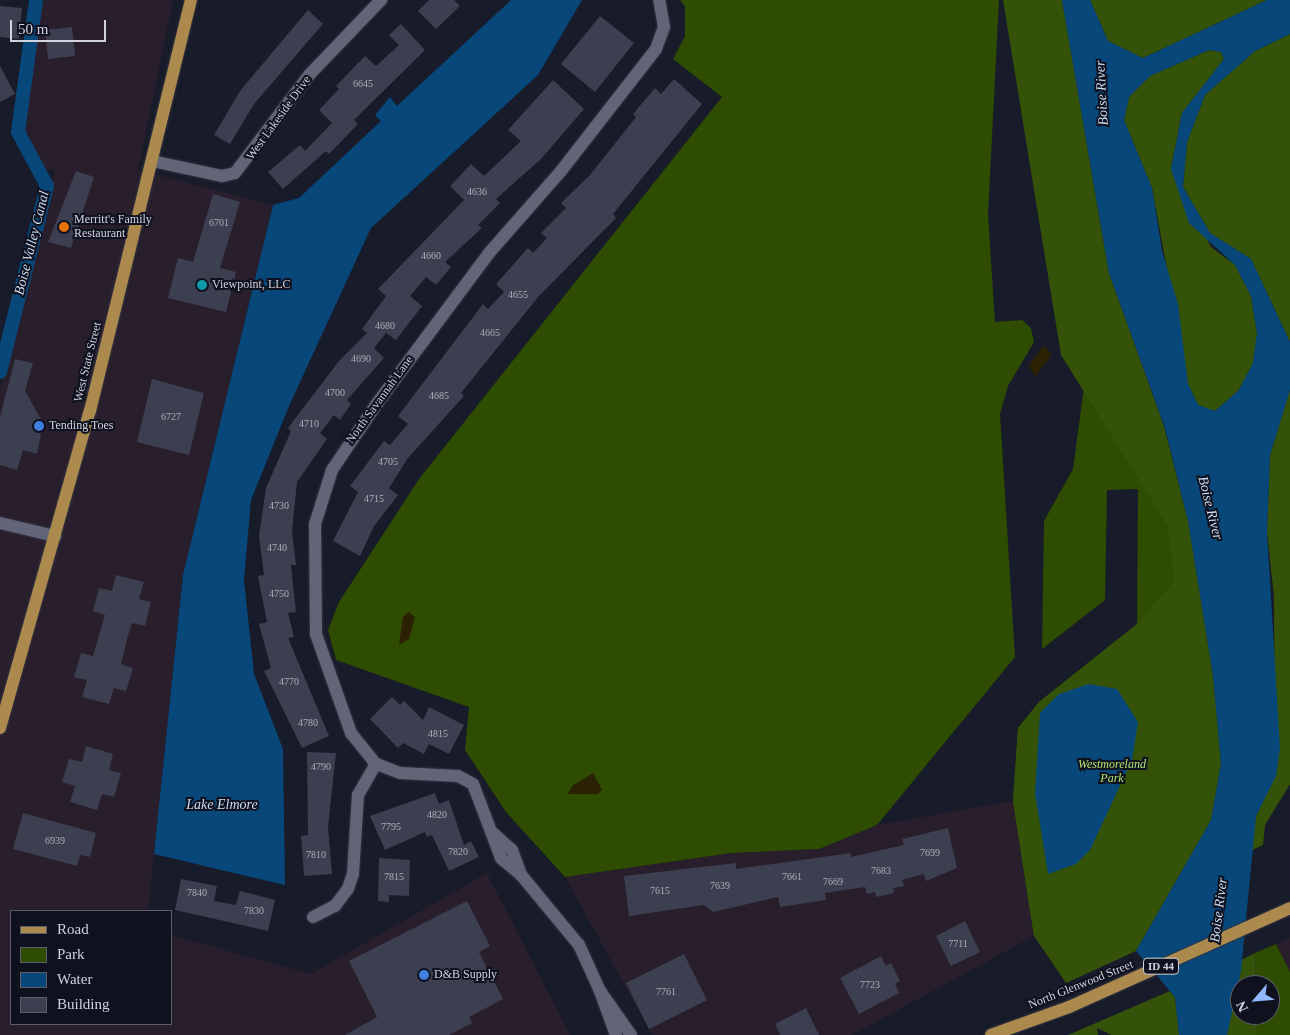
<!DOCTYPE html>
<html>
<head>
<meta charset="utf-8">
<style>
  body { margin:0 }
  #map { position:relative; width:1290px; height:1035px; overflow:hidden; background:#181b29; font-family:"Times New Roman",serif }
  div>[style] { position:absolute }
  .commercial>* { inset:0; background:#291e2c }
  .green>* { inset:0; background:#2e4d00 }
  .forest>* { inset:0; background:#345309 }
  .sand>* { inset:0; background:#2a2202 }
  .water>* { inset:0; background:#074779 }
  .canal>* { height:14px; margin:-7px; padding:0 7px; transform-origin:7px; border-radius:7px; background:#074779 }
  .building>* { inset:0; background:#3b3f4f }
  .roads { filter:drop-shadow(0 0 1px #353642) drop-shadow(0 0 1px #353642) }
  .minor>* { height:12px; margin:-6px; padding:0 6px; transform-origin:6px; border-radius:6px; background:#616577 }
  .major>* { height:12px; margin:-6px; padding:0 6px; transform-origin:6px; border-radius:6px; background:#ac8a4e }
  .dots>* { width:14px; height:14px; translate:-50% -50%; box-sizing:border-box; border:2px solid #0f111f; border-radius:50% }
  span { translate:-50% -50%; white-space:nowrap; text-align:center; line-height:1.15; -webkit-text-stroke:4px #0f111f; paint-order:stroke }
  .number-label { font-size:10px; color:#abaeba }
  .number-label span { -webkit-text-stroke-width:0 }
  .shield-label span { padding:1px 4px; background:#0f111f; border:1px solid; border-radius:4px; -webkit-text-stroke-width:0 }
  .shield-label { font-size:11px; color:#d0d3dd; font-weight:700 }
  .street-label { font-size:12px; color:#d0d3dd }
  .poi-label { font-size:12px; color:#d0d3dd }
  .left { translate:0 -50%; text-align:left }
  .park-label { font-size:12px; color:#afe873; font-style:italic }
  .water-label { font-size:14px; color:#ccdef1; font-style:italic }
  .legend { position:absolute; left:10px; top:910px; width:162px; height:115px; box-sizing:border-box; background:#0f111f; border:1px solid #5c5f6b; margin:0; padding:6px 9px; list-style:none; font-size:15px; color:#d0d3dd }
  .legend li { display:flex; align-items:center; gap:10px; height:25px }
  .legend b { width:25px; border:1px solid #5c5f6b }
  .north { position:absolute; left:1230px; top:975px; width:50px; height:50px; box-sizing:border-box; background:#0f111f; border:1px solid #5c5f6b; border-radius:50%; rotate:243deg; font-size:14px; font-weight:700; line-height:20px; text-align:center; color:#d0d3dd }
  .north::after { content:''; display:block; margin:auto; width:18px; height:22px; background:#91b8fd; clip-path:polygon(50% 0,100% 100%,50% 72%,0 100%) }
  .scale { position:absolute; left:10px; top:20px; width:96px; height:22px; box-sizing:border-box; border:2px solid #d0d3dd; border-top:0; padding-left:6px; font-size:15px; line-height:18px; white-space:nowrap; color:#d0d3dd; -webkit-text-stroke:4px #0f111f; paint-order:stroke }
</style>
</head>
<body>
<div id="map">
  <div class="commercial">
    <div style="clip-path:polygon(43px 0,173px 0,138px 170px,273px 205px,183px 575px,148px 911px,11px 911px,11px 1024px,171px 1024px,171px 935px,311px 974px,487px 873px,570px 1035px,0 1035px,0 387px,55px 170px,42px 169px,21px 134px)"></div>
    <div style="clip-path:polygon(1013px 801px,1034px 936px,852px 1035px,652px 1035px,565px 877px,731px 853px,819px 849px,877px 825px)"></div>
    <div style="clip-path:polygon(1290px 938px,1290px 972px,1276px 944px)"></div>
  </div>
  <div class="green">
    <div style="clip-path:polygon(680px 0,999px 0,988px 215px,995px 322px,1022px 320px,1031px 328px,1034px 342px,1008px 386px,1000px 414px,1015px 657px,877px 825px,819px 849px,731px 853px,565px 877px,506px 812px,465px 750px,469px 707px,336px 660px,328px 630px,339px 602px,419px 479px,722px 97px,673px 59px,685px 36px,685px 6px)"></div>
    <div style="clip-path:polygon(1099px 276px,1189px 558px,1094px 918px,1034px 936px,1013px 801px,1018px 728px,1039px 702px,1137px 624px,1138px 489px,1107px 490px,1105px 600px,1042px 649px,1044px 521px,1073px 469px)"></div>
    <div style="clip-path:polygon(1276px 944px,1290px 972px,1290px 1035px,1256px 1035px,1256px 1015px,1270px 1015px,1270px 985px,1256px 985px,1255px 953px)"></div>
  </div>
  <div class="forest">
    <div style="clip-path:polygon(1003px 0,1062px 0,1109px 273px,1164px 426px,1188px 521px,1213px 675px,1221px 764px,1211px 820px,1136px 951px,1066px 983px,1034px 936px,1013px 801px,1018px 728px,1039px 702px,1137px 624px,1174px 581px,1168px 526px,1061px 355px)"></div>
    <div style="clip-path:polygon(1090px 0,1267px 0,1143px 58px,1108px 41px)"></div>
    <div style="clip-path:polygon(1290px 34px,1290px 342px,1251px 259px,1210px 233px,1183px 187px,1187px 142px,1205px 95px,1255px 51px)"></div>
    <div style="clip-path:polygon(1209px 50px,1221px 52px,1224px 59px,1182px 113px,1171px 168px,1211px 247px,1235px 265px,1251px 296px,1257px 333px,1253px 363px,1239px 390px,1215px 411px,1198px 405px,1188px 384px,1152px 188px,1124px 120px,1129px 97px,1150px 76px)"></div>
    <div style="clip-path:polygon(1290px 390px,1290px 784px,1265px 825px,1263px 845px,1252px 850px,1256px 816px,1275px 776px,1274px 597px,1267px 532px,1270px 455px)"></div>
    <div style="clip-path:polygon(1255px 953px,1256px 985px,1240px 985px,1240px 1015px,1256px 1015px,1256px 1035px,1227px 1035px,1241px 960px)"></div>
    <div style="clip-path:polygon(1170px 991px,1175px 997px,1179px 1035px,1112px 1035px,1097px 1028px,1098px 1035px,1068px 1035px)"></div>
  </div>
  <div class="sand">
    <div style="clip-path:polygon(1043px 346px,1052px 354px,1035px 377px,1029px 366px)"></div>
    <div style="clip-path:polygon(409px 612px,415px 617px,409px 639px,399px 645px,403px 617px)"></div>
    <div style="clip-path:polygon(593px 773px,602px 790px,598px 794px,568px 794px,572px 786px)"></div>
  </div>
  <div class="water">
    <div style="clip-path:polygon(511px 0,582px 0,538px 75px,371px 228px,289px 406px,251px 500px,244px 580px,254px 674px,283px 749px,285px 885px,154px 854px,183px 575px,273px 205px,299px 198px,381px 121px,375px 115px,390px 97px,397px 106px)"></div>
    <div style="clip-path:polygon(evenodd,1062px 0,1090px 0,1108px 41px,1143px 58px,1267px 0,1290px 0,1290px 34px,1255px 51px,1205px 95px,1187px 142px,1183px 187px,1210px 233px,1251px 259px,1290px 342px,1290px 390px,1270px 455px,1267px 532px,1280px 748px,1276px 776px,1256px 816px,1241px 971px,1227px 1035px,1179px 1035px,1175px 997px,1136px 951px,1211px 820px,1221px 764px,1213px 675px,1188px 521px,1165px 428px,1109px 273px,1062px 0,1209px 50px,1221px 52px,1224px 59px,1182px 113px,1171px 169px,1189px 223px,1235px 265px,1251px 296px,1257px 333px,1253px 363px,1239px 390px,1215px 411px,1198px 405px,1188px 384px,1178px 304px,1162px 251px,1152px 188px,1124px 120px,1129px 97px,1150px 76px,1209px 50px)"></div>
    <div style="clip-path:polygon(1089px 684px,1117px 689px,1138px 722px,1132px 760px,1090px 850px,1076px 864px,1048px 874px,1035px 793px,1040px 713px,1059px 694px)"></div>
  </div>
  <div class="canal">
    <div style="left:0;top:372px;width:192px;rotate:-75.8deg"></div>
    <div style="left:47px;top:186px;width:61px;rotate:-118.2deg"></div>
    <div style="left:18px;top:132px;width:133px;rotate:-82.2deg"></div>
  </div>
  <div class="building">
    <div style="clip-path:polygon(429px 0,454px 0,460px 6px,436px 29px,418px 11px)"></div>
    <div style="clip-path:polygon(0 6px,22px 8px,19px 39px,0 37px)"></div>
    <div style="clip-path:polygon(308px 10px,323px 24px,254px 104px,230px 144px,214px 135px,240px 91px)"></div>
    <div style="clip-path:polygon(600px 16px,634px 43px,595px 92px,561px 64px)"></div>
    <div style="clip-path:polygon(401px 24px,425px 50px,354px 120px,358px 124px,329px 154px,326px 151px,283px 189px,268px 172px,300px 145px,305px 151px,332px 123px,319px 110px,339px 89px,336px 86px,365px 56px,376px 66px,399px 45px,389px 35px)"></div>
    <div style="clip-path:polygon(72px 27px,75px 56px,48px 59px,45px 30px)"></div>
    <div style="clip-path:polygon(0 66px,15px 94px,0 102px)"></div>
    <div style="clip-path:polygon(674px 79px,702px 104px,613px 214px,616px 218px,538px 297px,461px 393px,464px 396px,408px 458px,389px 488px,398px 495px,374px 526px,360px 556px,333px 541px,358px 492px,350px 486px,384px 441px,390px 445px,408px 424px,398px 416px,483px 304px,488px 309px,504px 292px,496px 284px,528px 248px,533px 253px,547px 238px,541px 233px,566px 208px,561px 203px,590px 175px,636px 117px,633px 114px,655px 88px,661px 94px)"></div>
    <div style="clip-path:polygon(553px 80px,584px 109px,541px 159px,496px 199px,500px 203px,478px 225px,482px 228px,445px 262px,451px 267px,436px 285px,426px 277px,410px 296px,422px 306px,396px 340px,386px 333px,374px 348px,384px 358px,347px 400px,351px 404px,340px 420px,334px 415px,320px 433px,327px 439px,297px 482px,292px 531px,296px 565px,291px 565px,296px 612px,288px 613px,294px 637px,288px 638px,329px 736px,302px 748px,264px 671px,271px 668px,259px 624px,267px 622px,258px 576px,264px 575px,259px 536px,266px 488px,291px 431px,288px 428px,339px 361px,367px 333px,362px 329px,386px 296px,378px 289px,464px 200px,450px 186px,471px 164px,484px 176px,521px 141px,508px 130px)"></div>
    <div style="clip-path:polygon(76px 171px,94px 177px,71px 248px,48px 242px)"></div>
    <div style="clip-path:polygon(213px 194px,240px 202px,220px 268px,236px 272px,226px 312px,168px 298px,178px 258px,193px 262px)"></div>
    <div style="clip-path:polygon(15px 359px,33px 363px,25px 391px,43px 423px,37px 454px,23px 450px,17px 470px,0 465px,0 417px)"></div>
    <div style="clip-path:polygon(152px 379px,204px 393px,189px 455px,137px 442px)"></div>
    <div style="clip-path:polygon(116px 575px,144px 582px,139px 599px,151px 602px,145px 626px,132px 623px,127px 639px,121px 664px,133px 668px,126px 691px,114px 688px,109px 704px,82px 697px,87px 680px,74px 677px,81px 653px,93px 656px,105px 615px,93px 611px,99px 588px,112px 591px)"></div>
    <div style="clip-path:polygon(392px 697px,400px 705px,404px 701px,423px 720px,429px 707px,464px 725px,449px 754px,429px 744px,424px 754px,403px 743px,398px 748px,370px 719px)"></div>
    <div style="clip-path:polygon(86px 746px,113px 754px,109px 770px,121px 773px,114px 797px,102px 794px,97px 810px,70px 802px,75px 786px,62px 782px,69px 759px,82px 762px)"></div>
    <div style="clip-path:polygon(307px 752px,336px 753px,328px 827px,332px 874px,304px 876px,301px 836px,308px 835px)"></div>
    <div style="clip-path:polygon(435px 793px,439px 804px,449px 800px,464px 845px,471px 841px,479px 857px,449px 871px,432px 835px,427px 837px,425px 832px,385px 850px,370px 816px)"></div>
    <div style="clip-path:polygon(23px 813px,96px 833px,90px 857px,80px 855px,77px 866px,13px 849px)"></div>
    <div style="clip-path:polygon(948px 828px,957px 868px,926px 881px,924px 874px,902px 880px,904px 886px,893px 888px,894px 893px,876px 897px,875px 892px,867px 894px,865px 887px,825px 893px,826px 900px,780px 907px,778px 897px,713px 912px,704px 905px,629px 916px,624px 876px,736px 863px,736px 869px,851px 853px,851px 857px,904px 845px,902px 839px)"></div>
    <div style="clip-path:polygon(379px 858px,410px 860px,409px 896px,389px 895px,389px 902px,378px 901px)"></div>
    <div style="clip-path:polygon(181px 879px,217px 886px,214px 901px,236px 905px,240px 891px,275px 900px,268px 931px,175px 910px)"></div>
    <div style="clip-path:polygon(467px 901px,490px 946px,479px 952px,503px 999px,469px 1017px,472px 1023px,449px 1035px,345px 1035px,377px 1017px,349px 961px)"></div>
    <div style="clip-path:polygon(965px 921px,980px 952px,951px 966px,936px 936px)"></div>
    <div style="clip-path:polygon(684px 954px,707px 1000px,649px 1029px,626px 983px)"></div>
    <div style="clip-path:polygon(881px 956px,886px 966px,891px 963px,900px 981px,895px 984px,899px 993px,859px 1014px,840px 978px)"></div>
    <div style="clip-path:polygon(806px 1008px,819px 1035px,780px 1035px,775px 1024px)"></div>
  </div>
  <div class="roads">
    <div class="minor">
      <div style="left:152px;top:161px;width:72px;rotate:12.1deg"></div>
      <div style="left:222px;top:176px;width:13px;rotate:-13deg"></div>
      <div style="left:235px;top:173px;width:124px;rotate:-52.9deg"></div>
      <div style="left:310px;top:74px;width:103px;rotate:-46.2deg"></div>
      <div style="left:0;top:523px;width:57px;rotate:13.3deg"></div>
      <div style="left:493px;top:833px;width:25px;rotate:42deg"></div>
      <div style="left:512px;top:850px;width:27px;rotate:70deg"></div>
      <div style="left:313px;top:917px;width:25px;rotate:-27deg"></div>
      <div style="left:335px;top:906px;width:21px;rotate:-53deg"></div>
      <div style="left:348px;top:889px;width:16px;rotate:-72deg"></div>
      <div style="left:353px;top:874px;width:79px;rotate:-86.4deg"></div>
      <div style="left:358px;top:795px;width:36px;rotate:-60deg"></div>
      <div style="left:600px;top:991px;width:51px;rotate:-114.5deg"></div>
      <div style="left:579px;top:945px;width:91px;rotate:-129.6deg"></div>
      <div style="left:521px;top:875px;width:26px;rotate:-140deg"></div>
      <div style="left:501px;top:858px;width:79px;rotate:-110.7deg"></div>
      <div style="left:473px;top:784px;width:17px;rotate:-152deg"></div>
      <div style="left:458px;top:776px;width:58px;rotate:-177deg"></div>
      <div style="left:400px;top:773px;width:26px;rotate:-159deg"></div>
      <div style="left:376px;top:764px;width:40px;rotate:-129deg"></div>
      <div style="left:351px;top:733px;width:105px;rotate:-109.5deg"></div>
      <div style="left:316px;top:634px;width:110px;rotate:-90.5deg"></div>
      <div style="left:315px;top:524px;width:57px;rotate:-72.5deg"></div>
      <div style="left:332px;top:470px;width:82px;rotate:-55.9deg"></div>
      <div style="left:378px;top:402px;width:186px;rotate:-53.3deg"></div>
      <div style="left:489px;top:253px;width:109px;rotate:-48.7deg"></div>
      <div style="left:561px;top:171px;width:155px;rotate:-52.1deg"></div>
      <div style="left:656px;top:49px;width:23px;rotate:-70deg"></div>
      <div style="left:664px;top:27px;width:27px;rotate:-100deg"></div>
      <div style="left:616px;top:1035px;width:47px;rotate:-110deg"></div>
      <div style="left:600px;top:991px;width:54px;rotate:54.8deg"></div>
    </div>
    <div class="major">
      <div style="left:0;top:728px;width:330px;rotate:-74.2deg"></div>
      <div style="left:90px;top:411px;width:423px;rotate:-76.2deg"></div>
      <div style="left:991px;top:1035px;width:83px;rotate:-19.7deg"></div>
      <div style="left:1069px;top:1007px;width:242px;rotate:-24.1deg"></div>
    </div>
  </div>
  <div class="dots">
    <div style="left:64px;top:227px;background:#e8710a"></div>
    <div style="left:202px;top:285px;background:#0f9aa8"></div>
    <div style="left:39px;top:426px;background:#3f7fe0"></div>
    <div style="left:424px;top:975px;background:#3f7fe0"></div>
  </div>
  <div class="number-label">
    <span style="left:363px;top:84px">6645</span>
    <span style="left:477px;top:192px">4636</span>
    <span style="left:219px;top:223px">6701</span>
    <span style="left:431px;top:256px">4660</span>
    <span style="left:518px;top:295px">4655</span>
    <span style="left:385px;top:326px">4680</span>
    <span style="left:490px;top:333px">4665</span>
    <span style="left:361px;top:359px">4690</span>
    <span style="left:335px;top:393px">4700</span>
    <span style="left:439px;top:396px">4685</span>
    <span style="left:171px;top:417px">6727</span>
    <span style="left:309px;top:424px">4710</span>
    <span style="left:388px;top:462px">4705</span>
    <span style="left:374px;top:499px">4715</span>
    <span style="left:279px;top:506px">4730</span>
    <span style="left:277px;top:548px">4740</span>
    <span style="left:279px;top:594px">4750</span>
    <span style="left:289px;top:682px">4770</span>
    <span style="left:308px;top:723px">4780</span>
    <span style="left:438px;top:734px">4815</span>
    <span style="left:321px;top:767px">4790</span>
    <span style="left:437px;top:815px">4820</span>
    <span style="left:391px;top:827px">7795</span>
    <span style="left:55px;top:841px">6939</span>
    <span style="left:458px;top:852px">7820</span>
    <span style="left:930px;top:853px">7699</span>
    <span style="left:316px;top:855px">7810</span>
    <span style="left:881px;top:871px">7683</span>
    <span style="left:394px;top:877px">7815</span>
    <span style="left:792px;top:877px">7661</span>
    <span style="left:833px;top:882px">7669</span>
    <span style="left:720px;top:886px">7639</span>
    <span style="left:660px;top:891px">7615</span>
    <span style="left:197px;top:893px">7840</span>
    <span style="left:254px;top:911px">7830</span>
    <span style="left:958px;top:944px">7711</span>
    <span style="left:870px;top:985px">7723</span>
    <span style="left:666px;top:992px">7761</span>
  </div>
  <div class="shield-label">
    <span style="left:1161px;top:966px">ID 44</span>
  </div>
  <div class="street-label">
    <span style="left:279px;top:118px;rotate:-54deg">West Lakeside Drive</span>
    <span style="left:88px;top:362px;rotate:-76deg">West State Street</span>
    <span style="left:380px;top:400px;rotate:-54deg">North Savannah Lane</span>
    <span style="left:1081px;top:985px;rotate:-22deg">North Glenwood Street</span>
  </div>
  <div class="poi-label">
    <span class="left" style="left:74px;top:227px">Merritt's Family<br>Restaurant</span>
    <span class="left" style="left:212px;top:285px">Viewpoint, LLC</span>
    <span class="left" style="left:49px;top:426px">Tending Toes</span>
    <span class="left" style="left:434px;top:975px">D&amp;B Supply</span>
  </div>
  <div class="park-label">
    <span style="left:1112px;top:772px">Westmoreland<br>Park</span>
  </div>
  <div class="water-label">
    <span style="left:1102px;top:93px;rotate:-93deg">Boise River</span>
    <span style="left:32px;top:243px;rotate:-76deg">Boise Valley Canal</span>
    <span style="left:1210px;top:508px;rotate:76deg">Boise River</span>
    <span style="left:222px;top:805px">Lake Elmore</span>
    <span style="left:1219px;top:910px;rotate:-83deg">Boise River</span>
  </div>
  <ul class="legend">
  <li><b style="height:6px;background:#ac8a4e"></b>Road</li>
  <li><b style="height:14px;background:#2e4d00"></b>Park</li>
  <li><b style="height:14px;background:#074779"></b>Water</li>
  <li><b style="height:14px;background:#3b3f4f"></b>Building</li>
  </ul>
  <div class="north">N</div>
  <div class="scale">50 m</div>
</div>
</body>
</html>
